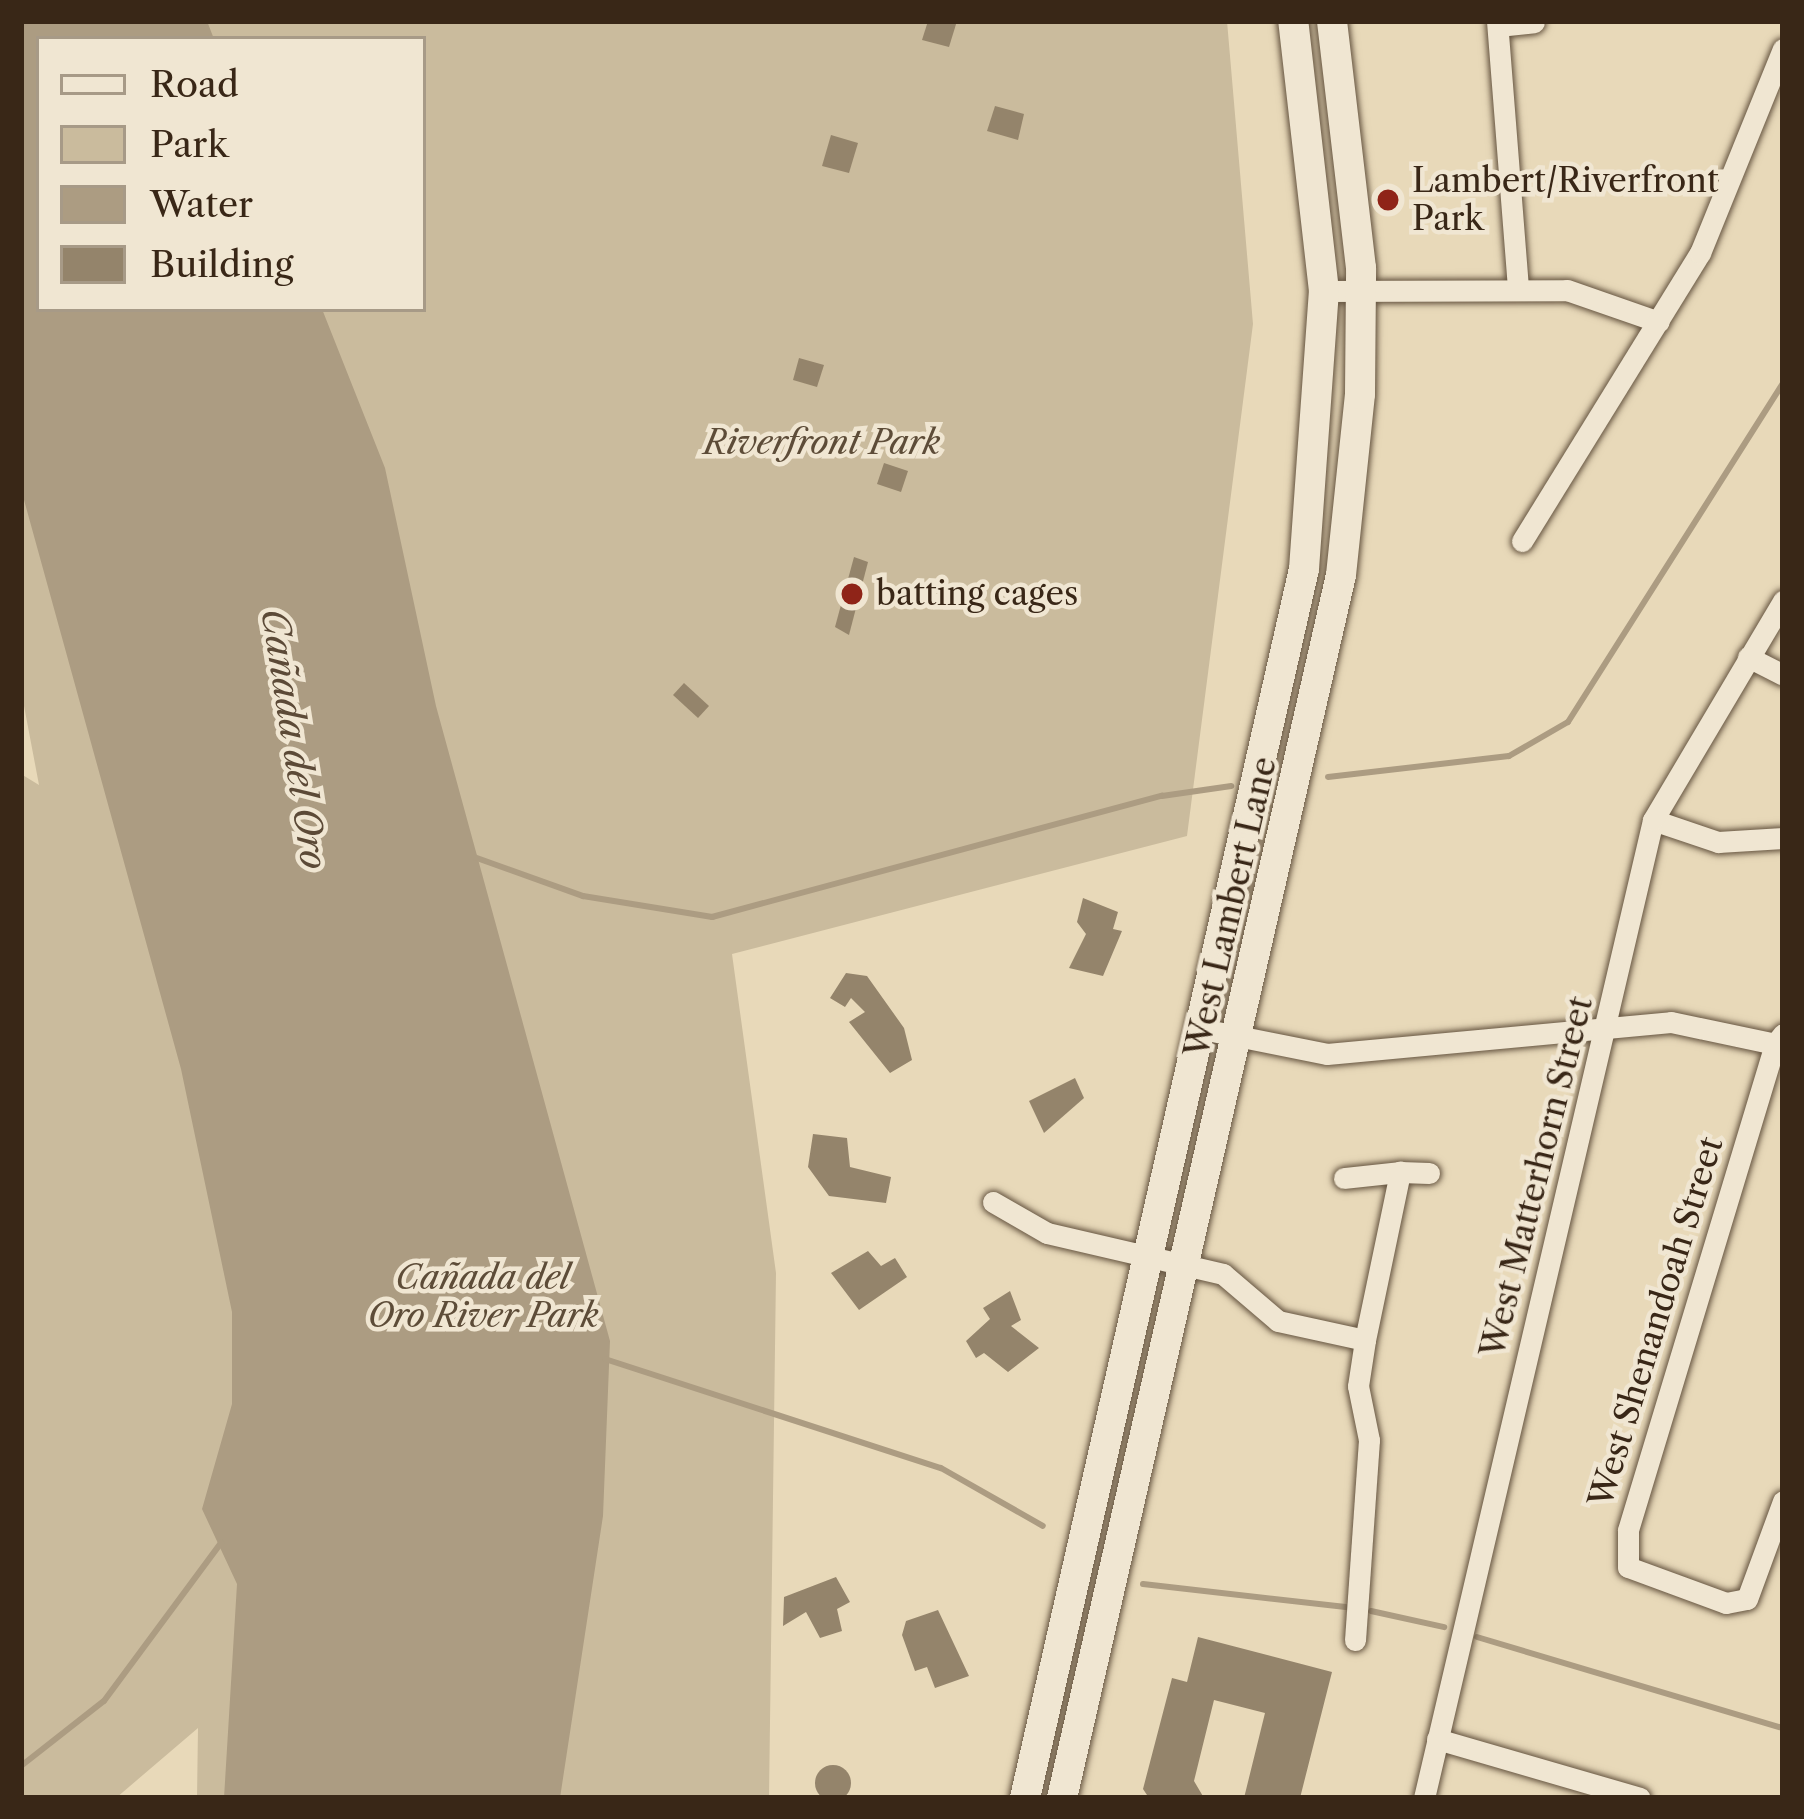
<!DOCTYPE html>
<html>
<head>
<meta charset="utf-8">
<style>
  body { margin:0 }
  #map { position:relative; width:1804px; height:1819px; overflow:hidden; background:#e8d9b9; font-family:"Libre Caslon Text",serif }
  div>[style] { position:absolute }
  .green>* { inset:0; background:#cabb9d }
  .water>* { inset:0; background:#ac9c82 }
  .stream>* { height:6px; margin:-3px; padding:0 3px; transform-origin:3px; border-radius:3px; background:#ac9c82 }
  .building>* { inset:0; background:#94846b }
  .round { border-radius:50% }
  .roads { filter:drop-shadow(0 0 3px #655440) drop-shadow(0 0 3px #655440) }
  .street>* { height:21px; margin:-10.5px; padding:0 10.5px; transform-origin:10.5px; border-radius:10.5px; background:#f0e6d2 }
  .secondary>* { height:30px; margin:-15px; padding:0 15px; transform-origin:15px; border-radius:15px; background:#f0e6d2 }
  .dots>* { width:33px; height:33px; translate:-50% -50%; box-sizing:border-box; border:6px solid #f0e6d2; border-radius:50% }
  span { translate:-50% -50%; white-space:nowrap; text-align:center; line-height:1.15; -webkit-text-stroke:9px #f0e6d2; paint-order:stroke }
  .poi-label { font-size:33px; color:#392717 }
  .left { translate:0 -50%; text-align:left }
  .park-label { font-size:33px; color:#5d4c38; font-style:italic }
  .street-label { font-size:33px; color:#392717 }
  .water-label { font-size:36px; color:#5c4a37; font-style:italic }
  .frame { position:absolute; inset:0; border:24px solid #392717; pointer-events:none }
  .legend { position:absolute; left:36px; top:36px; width:390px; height:276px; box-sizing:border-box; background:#f0e6d2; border:3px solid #a79a87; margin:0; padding:15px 21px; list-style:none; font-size:36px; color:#392717 }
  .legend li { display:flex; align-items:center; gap:24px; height:60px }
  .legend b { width:60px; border:3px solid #a79a87 }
</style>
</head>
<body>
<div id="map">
  <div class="green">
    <div style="clip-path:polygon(evenodd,21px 21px,1227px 21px,1253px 324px,1187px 836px,732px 954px,776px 1273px,769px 1798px,197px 1798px,198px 1728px,116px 1798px,21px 1798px,21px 774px,39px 785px,21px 690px,21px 21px,39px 39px,423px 39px,423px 309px,39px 309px,39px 39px)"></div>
  </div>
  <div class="water">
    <div style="clip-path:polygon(21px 21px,207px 21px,214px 39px,39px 39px,39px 309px,322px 309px,385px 468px,436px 706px,610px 1341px,603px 1516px,560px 1798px,224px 1798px,237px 1584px,202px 1509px,232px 1404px,232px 1312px,181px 1069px,21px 489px)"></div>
  </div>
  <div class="stream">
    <div style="left:1328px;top:777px;width:182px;rotate:-6.6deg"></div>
    <div style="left:1509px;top:756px;width:68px;rotate:-30deg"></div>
    <div style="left:1568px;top:722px;width:401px;rotate:-57.6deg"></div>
    <div style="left:474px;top:857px;width:116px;rotate:19.7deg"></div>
    <div style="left:583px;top:896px;width:131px;rotate:9.2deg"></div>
    <div style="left:712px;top:917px;width:466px;rotate:-15.1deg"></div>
    <div style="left:1162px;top:796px;width:70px;rotate:-8.2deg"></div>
    <div style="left:605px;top:1359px;width:353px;rotate:18deg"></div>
    <div style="left:941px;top:1468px;width:117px;rotate:29.6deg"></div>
    <div style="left:1143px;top:1584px;width:204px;rotate:6.5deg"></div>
    <div style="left:1371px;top:1611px;width:75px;rotate:12.4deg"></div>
    <div style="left:1477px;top:1637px;width:319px;rotate:16.6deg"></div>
    <div style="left:21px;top:1766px;width:105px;rotate:-38.1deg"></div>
    <div style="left:104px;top:1701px;width:197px;rotate:-53.5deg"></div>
  </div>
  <div class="building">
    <div style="clip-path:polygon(928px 21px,957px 21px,949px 47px,922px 40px)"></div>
    <div style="clip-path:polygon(995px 106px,1024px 114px,1018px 140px,987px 131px)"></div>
    <div style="clip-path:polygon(831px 135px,858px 143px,849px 173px,822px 166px)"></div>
    <div style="clip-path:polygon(799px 358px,824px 365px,817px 387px,793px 380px)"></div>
    <div style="clip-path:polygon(884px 463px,908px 471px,901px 492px,877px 484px)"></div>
    <div style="clip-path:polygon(854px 557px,868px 562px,849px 635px,835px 627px)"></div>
    <div style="clip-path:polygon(684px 683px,709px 706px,698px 718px,673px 695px)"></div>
    <div style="clip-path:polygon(1083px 898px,1118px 912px,1113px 929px,1122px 931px,1103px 976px,1069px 968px,1086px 934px,1077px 922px)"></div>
    <div style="clip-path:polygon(846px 973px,867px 976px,904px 1028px,912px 1060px,890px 1073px,849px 1022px,865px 1012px,851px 998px,845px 1007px,830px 998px)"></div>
    <div style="clip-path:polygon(1075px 1078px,1084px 1098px,1044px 1133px,1029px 1101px)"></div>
    <div style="clip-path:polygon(813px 1134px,847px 1138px,850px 1167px,891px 1177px,886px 1203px,829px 1196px,808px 1167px)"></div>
    <div style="clip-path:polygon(868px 1251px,881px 1266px,895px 1258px,907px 1277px,859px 1310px,831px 1273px)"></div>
    <div style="clip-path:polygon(1010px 1291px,1021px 1320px,1011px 1326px,1039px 1348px,1008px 1372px,984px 1353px,976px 1358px,966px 1341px,990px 1319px,983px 1308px)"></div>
    <div style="clip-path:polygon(836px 1577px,850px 1602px,837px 1609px,842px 1631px,820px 1638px,806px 1612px,783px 1626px,784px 1597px)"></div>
    <div style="clip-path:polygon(938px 1610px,969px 1676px,935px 1688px,927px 1667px,915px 1671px,902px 1635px,906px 1621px)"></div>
    <div style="clip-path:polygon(1198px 1637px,1332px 1672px,1300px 1798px,1244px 1798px,1265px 1713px,1214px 1700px,1194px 1781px,1204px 1798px,1149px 1798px,1143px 1789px,1172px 1678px,1187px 1682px)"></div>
    <div class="round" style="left:815px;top:1765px;width:36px;height:36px"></div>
  </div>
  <div class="roads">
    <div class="street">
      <div style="left:1497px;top:21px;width:266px;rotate:85.5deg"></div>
      <div style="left:1498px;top:26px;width:36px;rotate:-6deg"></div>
      <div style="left:1324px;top:291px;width:243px;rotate:-0.2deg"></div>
      <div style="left:1567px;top:290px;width:97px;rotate:19.2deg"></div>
      <div style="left:1522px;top:541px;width:339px;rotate:-58.3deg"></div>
      <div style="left:1700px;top:253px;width:220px;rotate:-67.9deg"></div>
      <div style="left:1748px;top:657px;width:39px;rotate:27deg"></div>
      <div style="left:1653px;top:820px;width:69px;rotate:18.7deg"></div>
      <div style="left:1718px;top:842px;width:65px;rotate:-3.5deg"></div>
      <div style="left:1202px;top:1029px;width:127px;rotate:11.3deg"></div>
      <div style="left:1327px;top:1054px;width:345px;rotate:-5.3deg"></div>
      <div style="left:1671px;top:1022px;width:106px;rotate:11.9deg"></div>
      <div style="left:1775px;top:1044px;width:13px;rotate:-51deg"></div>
      <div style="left:1775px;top:1044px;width:508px;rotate:106.83deg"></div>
      <div style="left:1628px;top:1530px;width:37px;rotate:90deg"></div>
      <div style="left:1628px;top:1567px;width:104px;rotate:20.2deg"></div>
      <div style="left:1726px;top:1603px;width:21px;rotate:-11deg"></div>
      <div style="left:1747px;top:1599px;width:104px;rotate:-69.8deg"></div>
      <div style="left:1344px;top:1178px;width:56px;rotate:-6.1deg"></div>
      <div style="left:993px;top:1202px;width:62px;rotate:29.9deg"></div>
      <div style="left:1047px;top:1233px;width:181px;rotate:13.1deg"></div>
      <div style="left:1223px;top:1274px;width:72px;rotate:40.5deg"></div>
      <div style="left:1278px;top:1321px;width:89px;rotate:12.3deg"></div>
      <div style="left:1365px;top:1340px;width:172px;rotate:-78.2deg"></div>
      <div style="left:1400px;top:1172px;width:29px;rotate:2deg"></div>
      <div style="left:1355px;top:1640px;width:200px;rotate:-86deg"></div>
      <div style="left:1369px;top:1440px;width:55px;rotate:-101.5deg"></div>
      <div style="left:1358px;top:1386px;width:47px;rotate:-81.3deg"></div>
      <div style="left:1437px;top:1739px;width:211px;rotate:16.2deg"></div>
      <div style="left:1424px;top:1798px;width:1004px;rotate:-76.82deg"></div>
      <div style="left:1653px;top:820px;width:255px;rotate:-59.3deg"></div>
    </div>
    <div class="secondary">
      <div style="left:1025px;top:1798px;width:1260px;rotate:-77.21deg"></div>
      <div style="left:1304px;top:569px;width:279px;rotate:-85.9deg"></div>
      <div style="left:1324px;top:291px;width:272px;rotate:-96.5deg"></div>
      <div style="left:1062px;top:1798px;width:1254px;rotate:-77.15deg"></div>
      <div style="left:1341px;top:575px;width:182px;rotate:-84deg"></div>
      <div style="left:1360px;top:394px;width:126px;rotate:-89.5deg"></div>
      <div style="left:1361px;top:268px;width:249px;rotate:-96.7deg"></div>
    </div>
  </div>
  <div class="dots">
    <div style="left:1388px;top:200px;background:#8f2418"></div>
    <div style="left:852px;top:594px;background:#8f2418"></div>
  </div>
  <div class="poi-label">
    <span class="left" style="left:1412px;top:200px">Lambert/Riverfront<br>Park</span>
    <span class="left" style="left:876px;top:594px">batting cages</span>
  </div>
  <div class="park-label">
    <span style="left:822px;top:443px">Riverfront Park</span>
    <span style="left:483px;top:1297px">Cañada del<br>Oro River Park</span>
  </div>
  <div class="street-label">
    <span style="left:1231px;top:907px;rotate:-77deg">West Lambert Lane</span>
    <span style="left:1537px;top:1177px;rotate:-76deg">West Matterhorn Street</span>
    <span style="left:1656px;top:1322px;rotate:-73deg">West Shenandoah Street</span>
  </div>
  <div class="water-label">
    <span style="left:294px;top:739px;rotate:81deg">Cañada del Oro</span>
  </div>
  <div class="frame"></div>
  <ul class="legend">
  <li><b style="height:15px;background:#f0e6d2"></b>Road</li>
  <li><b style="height:33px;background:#cabb9d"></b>Park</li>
  <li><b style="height:33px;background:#ac9c82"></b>Water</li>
  <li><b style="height:33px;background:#94846b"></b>Building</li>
  </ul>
</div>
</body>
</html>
